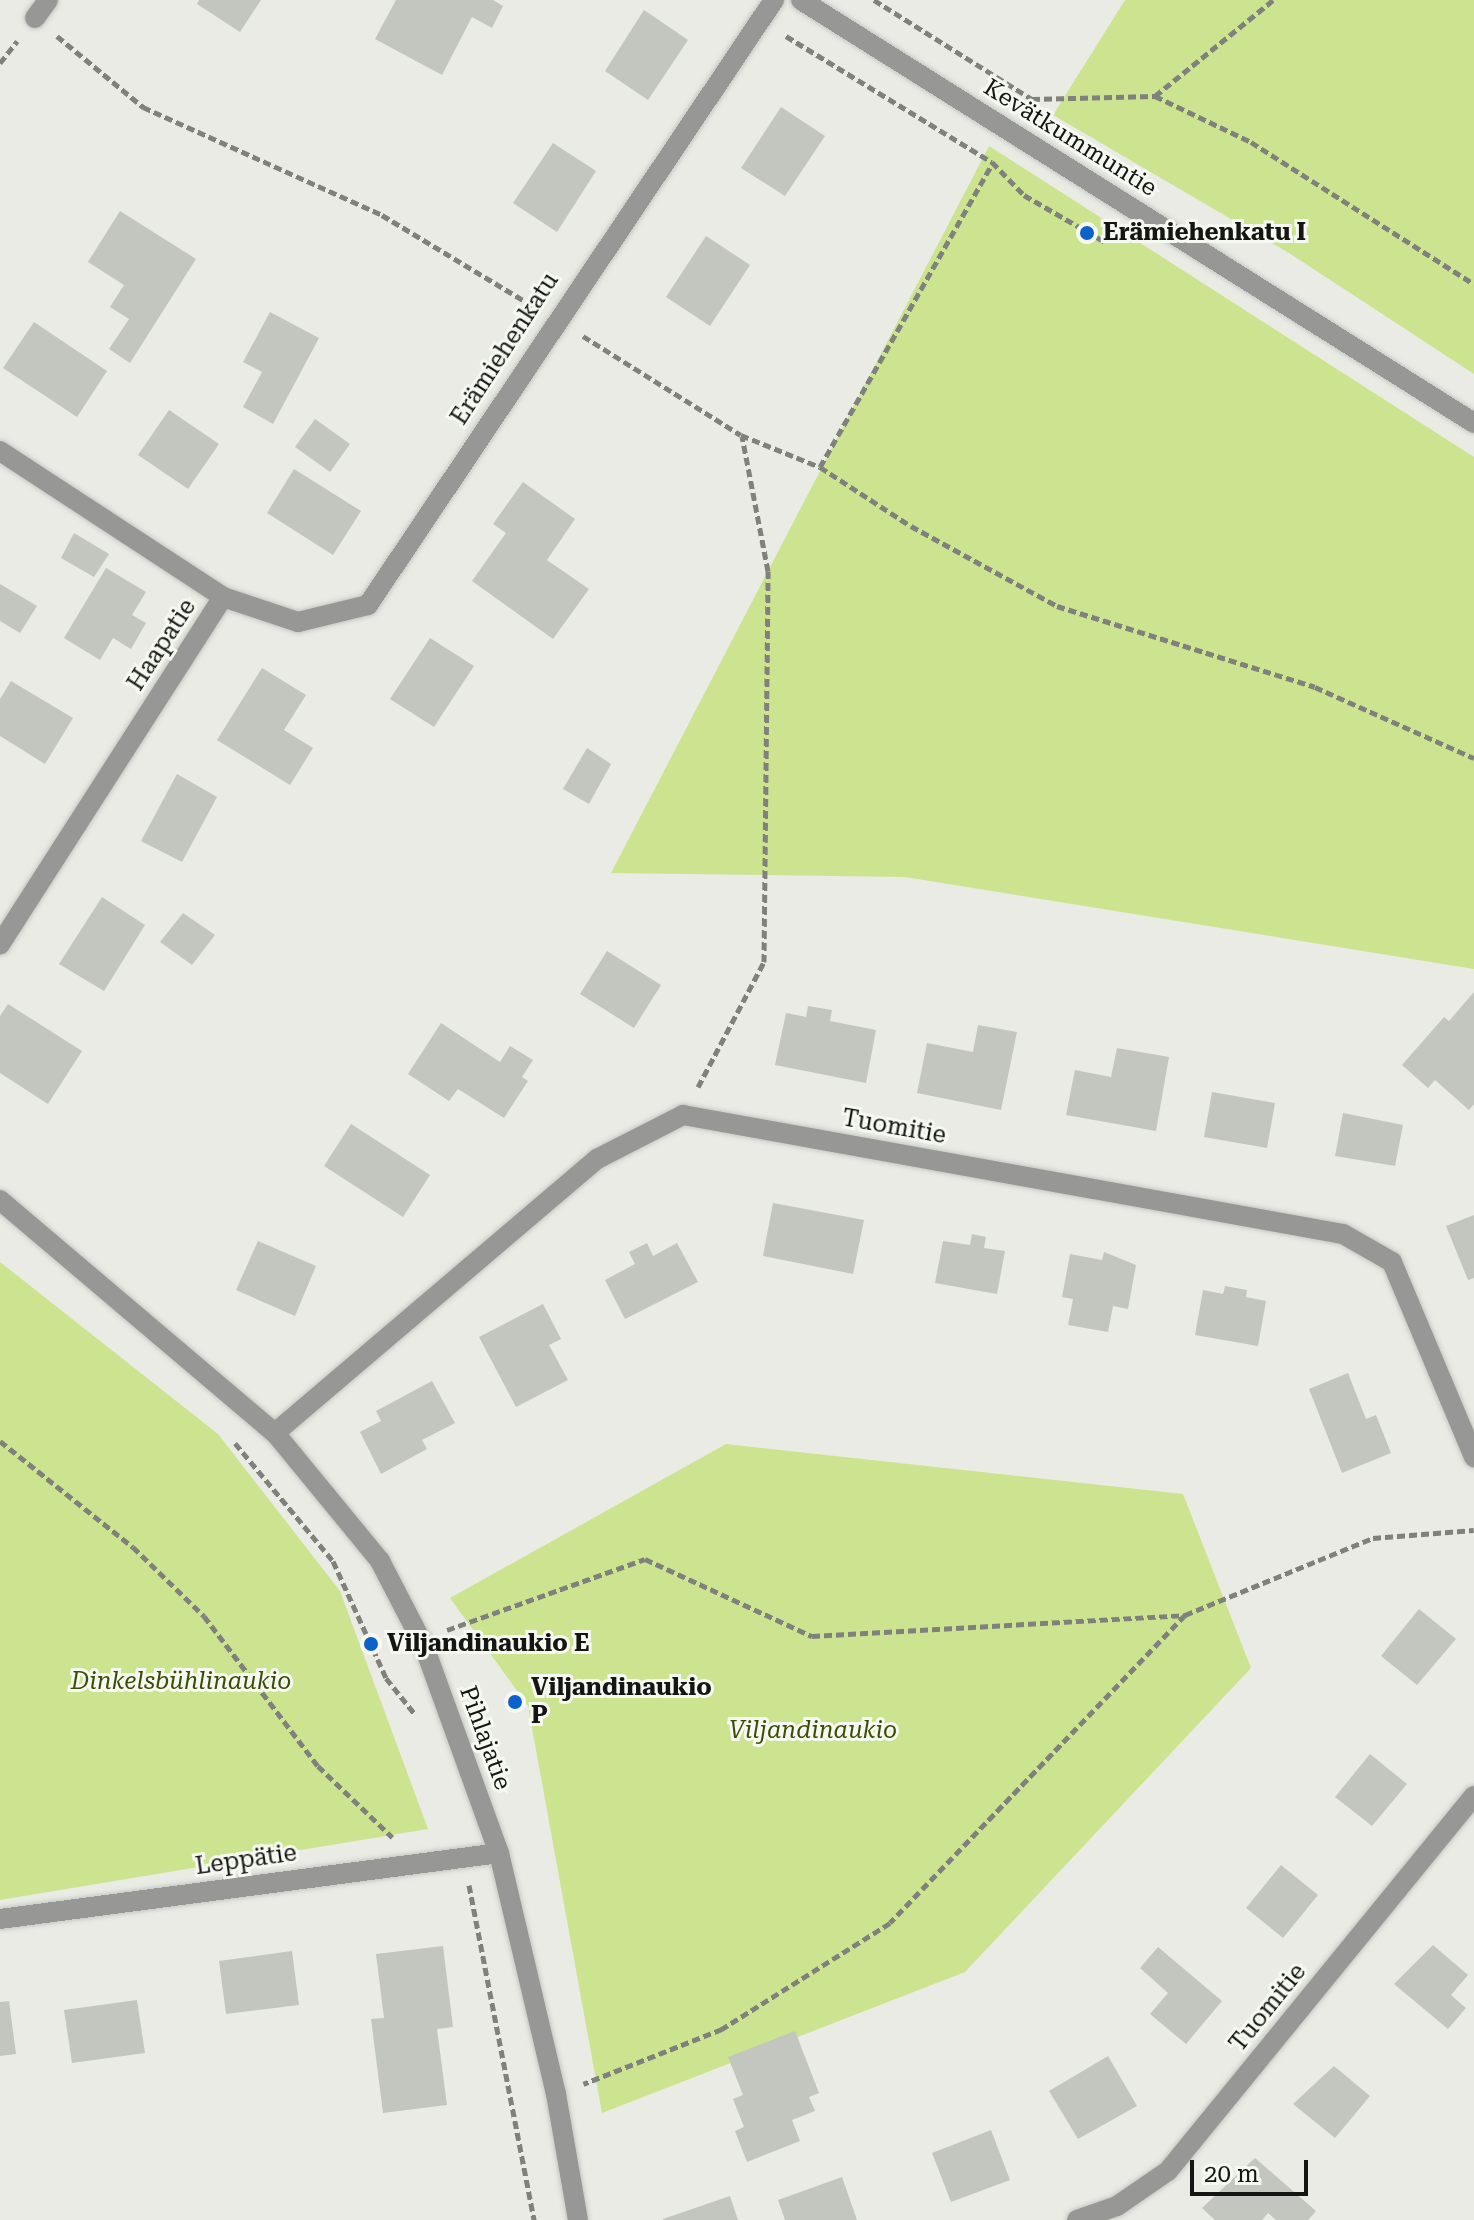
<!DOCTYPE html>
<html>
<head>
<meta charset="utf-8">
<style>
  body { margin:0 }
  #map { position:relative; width:1474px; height:2220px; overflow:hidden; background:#e9ebe4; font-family:"Roboto Serif",serif }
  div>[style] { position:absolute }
  .green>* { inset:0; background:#cce490 }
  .building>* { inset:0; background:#c3c6be }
  .path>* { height:5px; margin-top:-2.5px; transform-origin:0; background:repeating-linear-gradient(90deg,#80817c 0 8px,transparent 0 12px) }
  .roads { filter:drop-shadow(0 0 2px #c7c9c3) drop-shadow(0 0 2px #c7c9c3) }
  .minor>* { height:20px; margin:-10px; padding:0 10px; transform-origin:10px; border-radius:10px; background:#979895 }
  .dots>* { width:22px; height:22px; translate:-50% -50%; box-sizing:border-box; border:4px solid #f6f9f1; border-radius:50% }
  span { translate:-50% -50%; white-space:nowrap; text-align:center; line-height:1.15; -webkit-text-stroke:6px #f6f9f1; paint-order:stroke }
  .street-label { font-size:24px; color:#151513 }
  .poi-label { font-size:24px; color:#151513; font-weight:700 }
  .left { translate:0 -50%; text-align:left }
  .park-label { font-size:24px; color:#3d4c04; font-style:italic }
  .scale { position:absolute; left:1190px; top:2160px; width:118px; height:36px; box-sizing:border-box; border:4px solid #151513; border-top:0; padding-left:10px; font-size:24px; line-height:28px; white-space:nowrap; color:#151513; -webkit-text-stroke:6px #f6f9f1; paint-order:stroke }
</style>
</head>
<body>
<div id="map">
  <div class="green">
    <div style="clip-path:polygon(1125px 0,1474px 0,1474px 374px,1289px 253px,1053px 115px)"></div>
    <div style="clip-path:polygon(989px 146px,1474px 457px,1474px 969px,905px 877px,611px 873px)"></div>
    <div style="clip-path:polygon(0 1262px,218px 1434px,340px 1591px,428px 1829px,0 1900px)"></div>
    <div style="clip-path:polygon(726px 1444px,1183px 1494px,1251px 1668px,965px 1972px,602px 2113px,528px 1706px,450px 1598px)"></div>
  </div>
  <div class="building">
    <div style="clip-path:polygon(199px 0,261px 0,240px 32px,197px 4px)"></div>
    <div style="clip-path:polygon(396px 0,493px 0,503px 6px,492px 28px,472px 17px,442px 75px,375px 39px)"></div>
    <div style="clip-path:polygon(644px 10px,688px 40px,648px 100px,605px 71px)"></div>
    <div style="clip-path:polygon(781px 107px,825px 136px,785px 196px,741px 168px)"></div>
    <div style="clip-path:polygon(553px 143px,596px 171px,557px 232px,513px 203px)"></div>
    <div style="clip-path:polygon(120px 211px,196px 259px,130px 363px,109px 349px,129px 319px,110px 307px,124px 285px,88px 262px)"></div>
    <div style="clip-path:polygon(706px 236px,750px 265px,710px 326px,666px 297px)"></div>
    <div style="clip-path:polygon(270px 312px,319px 338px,273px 424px,243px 407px,262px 372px,243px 362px)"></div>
    <div style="clip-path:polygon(34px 322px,107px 371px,77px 417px,3px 368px)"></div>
    <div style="clip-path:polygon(169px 410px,219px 444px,188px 489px,138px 455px)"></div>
    <div style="clip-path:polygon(315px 419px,350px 444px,330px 472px,295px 447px)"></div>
    <div style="clip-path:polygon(294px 469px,361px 511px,333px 555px,267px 513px)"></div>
    <div style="clip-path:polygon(523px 482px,575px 519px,547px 560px,589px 589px,553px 639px,472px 581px,506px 533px,493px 524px)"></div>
    <div style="clip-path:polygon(74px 533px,109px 554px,94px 577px,61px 558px)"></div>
    <div style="clip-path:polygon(106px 568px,146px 592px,132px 615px,146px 623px,131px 649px,113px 638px,100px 660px,64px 638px)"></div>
    <div style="clip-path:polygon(0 584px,37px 606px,20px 633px,0 621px)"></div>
    <div style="clip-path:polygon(430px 638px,474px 666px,434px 727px,390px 699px)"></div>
    <div style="clip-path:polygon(262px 668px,306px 695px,284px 730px,313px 748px,290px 785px,217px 740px)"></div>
    <div style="clip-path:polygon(11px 681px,73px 718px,45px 764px,0 736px,0 699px)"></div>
    <div style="clip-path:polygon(587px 748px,611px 764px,589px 804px,563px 789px)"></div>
    <div style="clip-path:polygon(177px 774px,217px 797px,182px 862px,141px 841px)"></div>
    <div style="clip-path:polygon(102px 897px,145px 925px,104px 991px,59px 964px)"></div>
    <div style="clip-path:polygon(183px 913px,215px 935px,192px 965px,160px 942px)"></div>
    <div style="clip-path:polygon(607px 951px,661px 985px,634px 1028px,580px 994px)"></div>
    <div style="clip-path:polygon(1474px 992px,1474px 1104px,1469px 1110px,1435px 1080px,1428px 1088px,1402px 1065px,1444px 1017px,1449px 1021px)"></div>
    <div style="clip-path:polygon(8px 1004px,82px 1051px,48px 1104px,0 1073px,0 1016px)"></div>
    <div style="clip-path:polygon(808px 1006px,832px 1010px,830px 1021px,876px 1030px,866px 1083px,775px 1065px,786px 1013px,806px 1017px)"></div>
    <div style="clip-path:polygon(441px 1023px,500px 1062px,510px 1046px,533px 1060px,522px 1077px,528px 1081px,504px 1118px,458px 1089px,449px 1101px,408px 1074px)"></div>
    <div style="clip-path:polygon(978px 1025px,1017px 1032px,1001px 1110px,917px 1093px,927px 1043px,973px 1052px)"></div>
    <div style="clip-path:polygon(1117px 1048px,1169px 1057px,1156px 1131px,1066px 1115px,1075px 1070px,1111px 1077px)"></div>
    <div style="clip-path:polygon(1212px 1092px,1275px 1103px,1267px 1148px,1204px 1137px)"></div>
    <div style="clip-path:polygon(1343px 1113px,1403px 1125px,1395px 1166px,1335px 1156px)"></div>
    <div style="clip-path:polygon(351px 1124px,430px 1175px,403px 1217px,324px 1166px)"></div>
    <div style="clip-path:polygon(773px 1203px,864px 1220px,853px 1274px,763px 1256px)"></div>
    <div style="clip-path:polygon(1474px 1215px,1474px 1278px,1468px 1280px,1446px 1226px)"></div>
    <div style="clip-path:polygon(972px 1234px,986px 1237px,984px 1248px,1005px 1251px,997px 1294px,935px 1283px,943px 1241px,970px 1245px)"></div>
    <div style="clip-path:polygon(258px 1241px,316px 1266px,295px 1316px,236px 1290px)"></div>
    <div style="clip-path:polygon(647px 1243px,653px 1256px,677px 1243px,698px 1282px,625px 1319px,605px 1280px,635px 1264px,629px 1252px)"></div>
    <div style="clip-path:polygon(1104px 1252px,1136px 1265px,1128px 1309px,1113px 1306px,1108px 1332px,1068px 1325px,1073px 1299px,1062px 1297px,1070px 1254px,1102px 1260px)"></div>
    <div style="clip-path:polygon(1225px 1286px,1247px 1290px,1246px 1297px,1266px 1301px,1258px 1346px,1195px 1335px,1203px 1290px,1223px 1294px)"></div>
    <div style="clip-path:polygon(543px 1304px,561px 1339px,549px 1345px,568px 1380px,516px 1407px,479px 1337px)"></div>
    <div style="clip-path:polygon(1348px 1373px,1366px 1419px,1376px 1415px,1391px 1453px,1342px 1473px,1309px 1389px)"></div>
    <div style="clip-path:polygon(432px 1381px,455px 1423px,422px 1440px,427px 1449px,381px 1474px,360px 1432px,381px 1421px,376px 1411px)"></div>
    <div style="clip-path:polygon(1419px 1609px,1456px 1639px,1417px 1685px,1381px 1656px)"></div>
    <div style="clip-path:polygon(1370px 1754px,1407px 1784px,1372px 1826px,1335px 1797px)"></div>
    <div style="clip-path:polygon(1281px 1865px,1318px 1895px,1283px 1938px,1246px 1908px)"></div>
    <div style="clip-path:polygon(1433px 1945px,1468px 1975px,1451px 1995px,1466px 2008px,1448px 2029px,1394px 1984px)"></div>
    <div style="clip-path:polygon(443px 1946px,453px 2027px,437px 2029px,447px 2105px,383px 2113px,371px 2019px,384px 2018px,376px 1954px)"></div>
    <div style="clip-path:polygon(1158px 1947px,1222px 2001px,1186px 2044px,1150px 2014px,1168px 1993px,1140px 1968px)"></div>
    <div style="clip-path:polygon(292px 1951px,299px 2005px,226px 2014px,219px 1961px)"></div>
    <div style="clip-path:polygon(137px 2000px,145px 2053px,72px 2063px,64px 2010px)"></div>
    <div style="clip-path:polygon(9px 2001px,16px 2054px,0 2056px,0 2002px)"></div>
    <div style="clip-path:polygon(795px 2031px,819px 2093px,809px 2097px,815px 2111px,792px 2120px,800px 2141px,747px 2162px,735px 2131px,744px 2127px,733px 2099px,743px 2095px,728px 2057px)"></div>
    <div style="clip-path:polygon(1108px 2056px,1137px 2106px,1078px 2139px,1049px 2091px)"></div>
    <div style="clip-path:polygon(1334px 2066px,1370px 2096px,1335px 2138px,1293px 2104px)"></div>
    <div style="clip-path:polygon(991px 2130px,1010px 2180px,951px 2202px,932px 2153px)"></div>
    <div style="clip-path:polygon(1255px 2158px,1316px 2211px,1308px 2220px,1276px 2220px,1268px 2213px,1262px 2220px,1215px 2220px,1202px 2208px)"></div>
    <div style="clip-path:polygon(842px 2177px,857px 2220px,785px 2220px,778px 2200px)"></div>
    <div style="clip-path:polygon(730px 2196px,738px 2220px,663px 2220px,663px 2219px)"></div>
  </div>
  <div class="path">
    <div style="left:874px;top:0;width:186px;rotate:32.1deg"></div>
    <div style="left:1032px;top:99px;width:123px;rotate:-1.4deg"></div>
    <div style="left:1155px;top:96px;width:106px;rotate:25.6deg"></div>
    <div style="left:1251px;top:142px;width:264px;rotate:32.5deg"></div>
    <div style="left:57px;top:36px;width:112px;rotate:39.5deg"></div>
    <div style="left:143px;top:107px;width:262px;rotate:24.3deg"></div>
    <div style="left:382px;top:215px;width:176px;rotate:31.1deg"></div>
    <div style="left:786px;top:36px;width:241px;rotate:31.5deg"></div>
    <div style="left:992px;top:162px;width:46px;rotate:45.9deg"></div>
    <div style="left:1024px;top:195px;width:94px;rotate:30.1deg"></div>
    <div style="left:0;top:63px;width:28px;rotate:-52deg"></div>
    <div style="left:1155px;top:96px;width:152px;rotate:-39.1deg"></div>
    <div style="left:583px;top:336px;width:186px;rotate:32.1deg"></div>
    <div style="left:741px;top:435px;width:85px;rotate:22.1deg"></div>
    <div style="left:820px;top:467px;width:108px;rotate:33deg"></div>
    <div style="left:911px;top:526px;width:166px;rotate:28.7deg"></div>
    <div style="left:1057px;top:606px;width:270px;rotate:17.4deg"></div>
    <div style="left:1315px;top:687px;width:174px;rotate:24.1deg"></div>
    <div style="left:820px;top:467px;width:351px;rotate:-60.4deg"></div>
    <div style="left:698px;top:1087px;width:141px;rotate:-62.2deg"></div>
    <div style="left:764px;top:962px;width:391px;rotate:-89.4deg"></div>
    <div style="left:768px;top:571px;width:137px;rotate:-100.9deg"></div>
    <div style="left:0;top:1441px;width:170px;rotate:38.6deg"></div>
    <div style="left:133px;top:1547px;width:99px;rotate:44.2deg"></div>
    <div style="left:204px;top:1616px;width:188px;rotate:52.8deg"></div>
    <div style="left:318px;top:1766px;width:103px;rotate:43.8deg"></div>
    <div style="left:235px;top:1443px;width:153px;rotate:50.3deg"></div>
    <div style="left:333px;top:1561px;width:128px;rotate:65.6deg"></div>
    <div style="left:386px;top:1678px;width:45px;rotate:51.3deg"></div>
    <div style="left:1185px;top:1615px;width:203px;rotate:-22.3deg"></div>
    <div style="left:1373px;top:1538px;width:101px;rotate:-4.5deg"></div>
    <div style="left:447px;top:1630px;width:210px;rotate:-19.7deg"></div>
    <div style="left:645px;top:1559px;width:184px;rotate:24.8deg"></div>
    <div style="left:812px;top:1636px;width:374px;rotate:-3.2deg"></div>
    <div style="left:1185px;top:1615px;width:426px;rotate:133.8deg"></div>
    <div style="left:890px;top:1923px;width:199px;rotate:147.8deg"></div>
    <div style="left:722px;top:2029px;width:149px;rotate:158.4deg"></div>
    <div style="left:469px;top:1885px;width:341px;rotate:79deg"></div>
  </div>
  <div class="roads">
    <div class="minor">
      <div style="left:801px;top:0;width:795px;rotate:32.15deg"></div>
      <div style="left:35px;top:18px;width:22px;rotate:-54deg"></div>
      <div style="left:0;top:451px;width:267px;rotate:33.2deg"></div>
      <div style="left:223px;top:597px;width:413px;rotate:122.7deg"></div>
      <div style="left:223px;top:597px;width:79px;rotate:18.4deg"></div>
      <div style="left:298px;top:622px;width:72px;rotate:-13.7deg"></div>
      <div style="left:368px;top:605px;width:729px;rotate:-56.14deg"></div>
      <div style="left:0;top:1200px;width:360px;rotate:40.3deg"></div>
      <div style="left:275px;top:1433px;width:166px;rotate:50.6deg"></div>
      <div style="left:380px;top:1561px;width:96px;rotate:62.6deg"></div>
      <div style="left:424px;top:1646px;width:220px;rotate:70.1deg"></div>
      <div style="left:499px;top:1853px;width:248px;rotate:76.7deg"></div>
      <div style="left:556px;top:2094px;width:128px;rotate:80.1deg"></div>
      <div style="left:275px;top:1433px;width:423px;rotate:-40.4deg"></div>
      <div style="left:597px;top:1159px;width:97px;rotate:-27.1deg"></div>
      <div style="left:683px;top:1115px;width:671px;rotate:10.22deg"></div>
      <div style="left:1343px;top:1234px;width:56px;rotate:29.7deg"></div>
      <div style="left:1392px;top:1262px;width:212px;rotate:67.2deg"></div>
      <div style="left:0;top:1919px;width:503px;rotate:-7.53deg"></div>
      <div style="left:1077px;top:2220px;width:42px;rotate:-19.3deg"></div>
      <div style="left:1117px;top:2206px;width:62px;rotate:-34.5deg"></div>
      <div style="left:1168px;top:2171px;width:484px;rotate:-50.8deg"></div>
    </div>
  </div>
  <div class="dots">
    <div style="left:1087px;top:233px;background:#0c62cb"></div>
    <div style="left:371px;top:1644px;background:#0c62cb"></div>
    <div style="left:515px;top:1702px;background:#0c62cb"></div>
  </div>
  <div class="street-label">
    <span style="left:1070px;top:138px;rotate:32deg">Kevätkummuntie</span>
    <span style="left:505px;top:349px;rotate:-57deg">Erämiehenkatu</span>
    <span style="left:162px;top:645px;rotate:-57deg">Haapatie</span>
    <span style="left:894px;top:1127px;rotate:10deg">Tuomitie</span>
    <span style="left:485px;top:1738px;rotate:70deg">Pihlajatie</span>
    <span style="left:246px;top:1860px;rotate:-8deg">Leppätie</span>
    <span style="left:1268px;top:2008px;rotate:-51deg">Tuomitie</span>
  </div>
  <div class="poi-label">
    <span class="left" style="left:1103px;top:233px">Erämiehenkatu I</span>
    <span class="left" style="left:387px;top:1644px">Viljandinaukio E</span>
    <span class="left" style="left:531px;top:1702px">Viljandinaukio<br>P</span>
  </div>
  <div class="park-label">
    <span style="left:181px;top:1682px">Dinkelsbühlinaukio</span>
    <span style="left:813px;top:1731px">Viljandinaukio</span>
  </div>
  <div class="scale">20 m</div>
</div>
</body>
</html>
